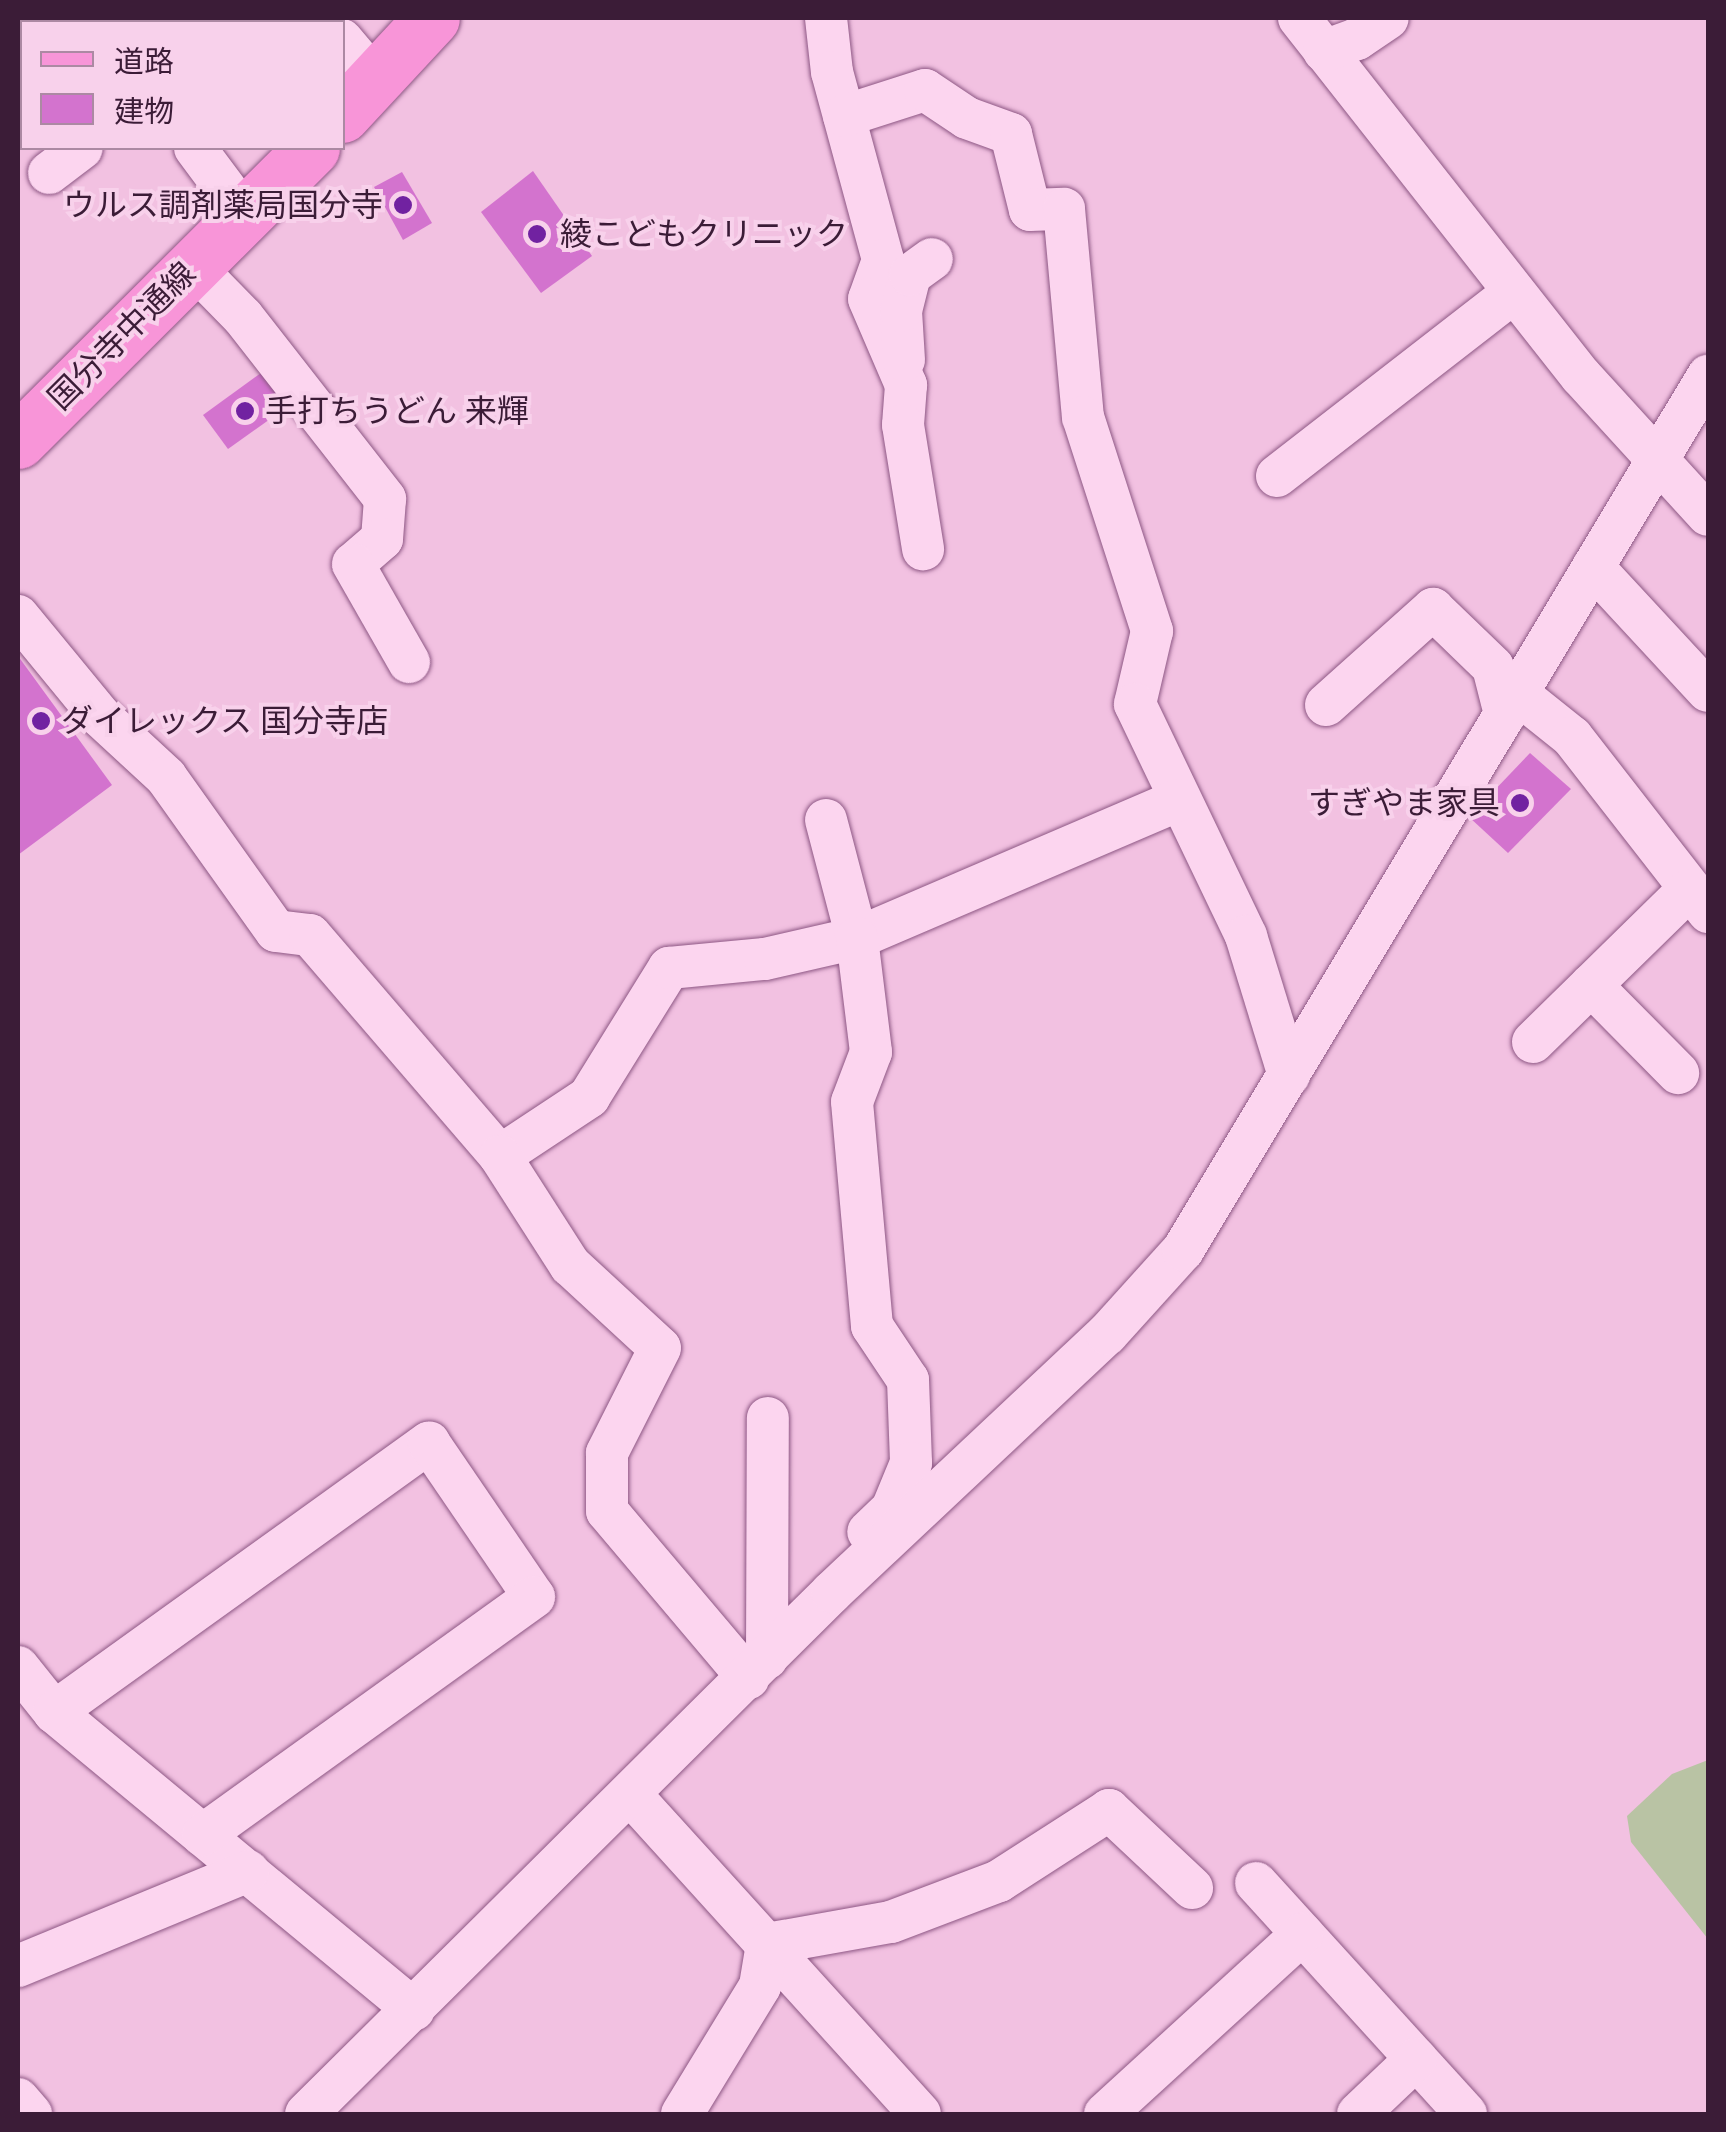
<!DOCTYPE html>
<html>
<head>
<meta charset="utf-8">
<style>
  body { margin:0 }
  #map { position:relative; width:1726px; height:2132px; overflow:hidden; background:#f2c1e1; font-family:"Roboto Serif","Noto Sans JP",serif }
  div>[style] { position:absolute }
  .water>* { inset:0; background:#b9c3a4 }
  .building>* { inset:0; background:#d373ce }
  .roads { filter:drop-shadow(0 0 2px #8d5784) drop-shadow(0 0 2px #8d5784) }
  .street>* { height:42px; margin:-21px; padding:0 21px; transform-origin:21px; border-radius:21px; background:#fcd5ef }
  .primary>* { height:55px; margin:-27.5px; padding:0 27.5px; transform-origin:27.5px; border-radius:27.5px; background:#f895d8 }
  .dots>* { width:28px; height:28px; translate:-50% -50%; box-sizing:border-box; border:5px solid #f8d1eb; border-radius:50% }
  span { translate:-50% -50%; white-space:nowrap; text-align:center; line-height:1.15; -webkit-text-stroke:8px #f8d1eb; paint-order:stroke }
  .poi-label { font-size:32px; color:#3b1c37 }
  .right { translate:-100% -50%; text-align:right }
  .left { translate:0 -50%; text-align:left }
  .street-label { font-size:32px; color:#3b1c37 }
  .frame { position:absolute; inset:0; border:20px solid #3b1c37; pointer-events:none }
  .legend { position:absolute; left:20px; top:20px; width:325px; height:130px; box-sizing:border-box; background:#f8d1eb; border:2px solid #ac89a3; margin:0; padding:12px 18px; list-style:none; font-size:30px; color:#3b1c37 }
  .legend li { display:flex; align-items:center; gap:20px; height:50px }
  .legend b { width:50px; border:2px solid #ac89a3 }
</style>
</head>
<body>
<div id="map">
  <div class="water">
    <div style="clip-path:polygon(1708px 1760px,1708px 1939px,1631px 1842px,1627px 1816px,1672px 1774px)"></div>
  </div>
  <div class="building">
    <div style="clip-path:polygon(533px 171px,592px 256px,541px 293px,481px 212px)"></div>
    <div style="clip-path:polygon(402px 172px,432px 223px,403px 240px,374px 187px)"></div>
    <div style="clip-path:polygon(261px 373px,287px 407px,228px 449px,203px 415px)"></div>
    <div style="clip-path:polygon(18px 656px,112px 785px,18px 855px)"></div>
    <div style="clip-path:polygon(1530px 753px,1571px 789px,1508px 853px,1469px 817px)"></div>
  </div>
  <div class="roads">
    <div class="street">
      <div style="left:97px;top:18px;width:6px;rotate:45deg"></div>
      <div style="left:826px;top:18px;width:54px;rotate:83.7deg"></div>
      <div style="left:832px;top:72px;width:195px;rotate:74.8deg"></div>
      <div style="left:883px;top:260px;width:41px;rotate:109.7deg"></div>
      <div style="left:869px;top:299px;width:94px;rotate:66.7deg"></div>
      <div style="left:906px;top:385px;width:40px;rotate:94.3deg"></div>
      <div style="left:903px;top:425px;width:126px;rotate:80.8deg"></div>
      <div style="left:1299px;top:18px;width:456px;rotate:51.8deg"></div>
      <div style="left:1581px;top:376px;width:188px;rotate:47.6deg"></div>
      <div style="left:342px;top:40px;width:51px;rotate:49.8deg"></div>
      <div style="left:1324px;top:51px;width:35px;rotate:-20deg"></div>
      <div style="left:1357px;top:39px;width:37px;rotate:-34deg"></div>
      <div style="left:844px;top:116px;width:85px;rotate:-17.8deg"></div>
      <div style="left:925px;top:90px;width:50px;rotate:33.7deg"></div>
      <div style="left:967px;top:118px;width:47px;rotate:20deg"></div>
      <div style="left:1011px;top:134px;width:78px;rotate:76deg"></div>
      <div style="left:1030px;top:210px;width:34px;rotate:-2deg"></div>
      <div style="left:1064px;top:209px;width:209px;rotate:84.8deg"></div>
      <div style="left:1083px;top:417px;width:225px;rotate:72.1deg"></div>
      <div style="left:1152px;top:631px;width:75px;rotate:103.1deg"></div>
      <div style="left:1135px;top:704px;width:257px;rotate:64.4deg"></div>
      <div style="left:1246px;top:936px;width:146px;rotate:72.9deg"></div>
      <div style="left:195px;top:148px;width:84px;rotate:53.3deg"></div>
      <div style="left:49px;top:173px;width:41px;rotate:-37.1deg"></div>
      <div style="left:193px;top:266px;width:71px;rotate:45.6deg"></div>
      <div style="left:243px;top:317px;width:231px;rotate:52deg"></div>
      <div style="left:385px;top:499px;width:40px;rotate:94.3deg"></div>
      <div style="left:382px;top:539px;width:38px;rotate:139deg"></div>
      <div style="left:353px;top:564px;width:113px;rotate:60.3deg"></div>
      <div style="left:904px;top:360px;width:49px;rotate:-93.5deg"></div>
      <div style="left:901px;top:311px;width:37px;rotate:-76deg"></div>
      <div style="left:910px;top:275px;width:27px;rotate:-36deg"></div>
      <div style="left:1277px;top:476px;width:300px;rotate:-37.8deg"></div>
      <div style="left:1593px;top:567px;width:169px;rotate:47.2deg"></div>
      <div style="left:18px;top:616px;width:129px;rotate:50.6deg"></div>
      <div style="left:100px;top:716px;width:90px;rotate:42.7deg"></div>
      <div style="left:166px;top:777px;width:189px;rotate:54.5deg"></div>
      <div style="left:276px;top:931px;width:34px;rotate:7deg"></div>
      <div style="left:310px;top:935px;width:291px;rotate:49.3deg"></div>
      <div style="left:500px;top:1156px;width:107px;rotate:-33.5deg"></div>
      <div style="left:589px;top:1097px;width:152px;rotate:-58.2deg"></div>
      <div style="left:669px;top:968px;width:96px;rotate:-5.4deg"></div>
      <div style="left:765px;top:959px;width:94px;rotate:-12.9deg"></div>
      <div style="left:857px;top:938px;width:350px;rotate:-23.2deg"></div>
      <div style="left:1517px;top:693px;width:70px;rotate:38.7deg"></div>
      <div style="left:1572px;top:737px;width:222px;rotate:52.1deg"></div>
      <div style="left:1326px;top:705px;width:144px;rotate:-41.9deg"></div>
      <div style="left:1433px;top:609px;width:83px;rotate:44deg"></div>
      <div style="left:1493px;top:667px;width:49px;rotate:75.7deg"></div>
      <div style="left:826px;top:820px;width:122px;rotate:75.3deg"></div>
      <div style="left:857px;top:938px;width:115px;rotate:83deg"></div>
      <div style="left:871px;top:1052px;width:53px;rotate:110.8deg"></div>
      <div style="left:852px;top:1102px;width:225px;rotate:84.9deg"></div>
      <div style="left:872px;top:1326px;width:65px;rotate:56.3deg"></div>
      <div style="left:908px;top:1380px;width:83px;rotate:87.9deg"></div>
      <div style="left:911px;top:1463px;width:50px;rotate:112.4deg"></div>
      <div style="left:892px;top:1509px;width:33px;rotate:136deg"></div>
      <div style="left:1591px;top:985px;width:124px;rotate:45.3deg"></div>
      <div style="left:1533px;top:1042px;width:216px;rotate:-44.4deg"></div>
      <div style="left:500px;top:1156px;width:130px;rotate:57.3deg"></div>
      <div style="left:570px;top:1265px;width:122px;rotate:42.7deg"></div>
      <div style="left:660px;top:1348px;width:118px;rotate:116.8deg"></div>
      <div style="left:607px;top:1453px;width:58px;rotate:90deg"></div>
      <div style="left:607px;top:1511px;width:219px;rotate:49.8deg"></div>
      <div style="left:767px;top:1658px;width:240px;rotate:-89.8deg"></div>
      <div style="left:18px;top:1667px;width:58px;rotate:51.3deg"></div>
      <div style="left:54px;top:1712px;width:467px;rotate:39.6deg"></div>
      <div style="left:54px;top:1712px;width:462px;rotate:-35.7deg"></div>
      <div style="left:429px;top:1443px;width:186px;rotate:55.7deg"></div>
      <div style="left:534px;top:1597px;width:408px;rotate:144.3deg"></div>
      <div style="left:631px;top:1795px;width:430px;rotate:47.8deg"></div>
      <div style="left:1256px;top:1883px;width:312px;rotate:47.7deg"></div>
      <div style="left:18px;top:1966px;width:249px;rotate:-22.4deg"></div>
      <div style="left:18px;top:2099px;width:20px;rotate:49deg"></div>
      <div style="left:306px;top:2114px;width:741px;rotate:-44.78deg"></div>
      <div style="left:832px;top:1592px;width:377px;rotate:-43.2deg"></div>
      <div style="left:1107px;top:1334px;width:113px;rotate:-47.9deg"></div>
      <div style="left:1183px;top:1250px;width:1020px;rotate:-59.01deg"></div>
      <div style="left:682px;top:2114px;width:150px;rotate:-58.6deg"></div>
      <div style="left:760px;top:1986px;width:43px;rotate:-80.5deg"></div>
      <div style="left:767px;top:1944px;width:126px;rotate:-10.1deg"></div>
      <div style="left:891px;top:1922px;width:116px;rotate:-20.8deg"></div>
      <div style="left:999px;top:1881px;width:131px;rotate:-32.8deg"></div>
      <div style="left:1109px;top:1810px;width:114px;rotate:43.2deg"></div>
      <div style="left:1105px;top:2114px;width:267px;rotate:-42.4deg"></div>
      <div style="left:1358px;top:2114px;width:80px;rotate:-43.5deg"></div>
    </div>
    <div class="primary">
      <div style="left:342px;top:115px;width:132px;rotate:-47.1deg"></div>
      <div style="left:18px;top:441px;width:415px;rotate:-44.9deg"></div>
    </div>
  </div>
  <div class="dots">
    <div style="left:403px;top:205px;background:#7122a1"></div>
    <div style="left:537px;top:234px;background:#7122a1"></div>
    <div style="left:245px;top:411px;background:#7122a1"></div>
    <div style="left:41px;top:721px;background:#7122a1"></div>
    <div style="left:1520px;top:803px;background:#7122a1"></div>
  </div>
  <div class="poi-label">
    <span class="right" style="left:383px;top:205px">ウルス調剤薬局国分寺</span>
    <span class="left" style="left:560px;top:234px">綾こどもクリニック</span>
    <span class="left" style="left:265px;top:411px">手打ちうどん 来輝</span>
    <span class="left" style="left:61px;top:721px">ダイレックス 国分寺店</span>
    <span class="right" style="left:1500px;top:803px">すぎやま家具</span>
  </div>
  <div class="street-label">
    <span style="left:122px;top:336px;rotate:-45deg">国分寺中通線</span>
  </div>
  <div class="frame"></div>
  <ul class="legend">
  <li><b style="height:12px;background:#f895d8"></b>道路</li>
  <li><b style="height:28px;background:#d373ce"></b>建物</li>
  </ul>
</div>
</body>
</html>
